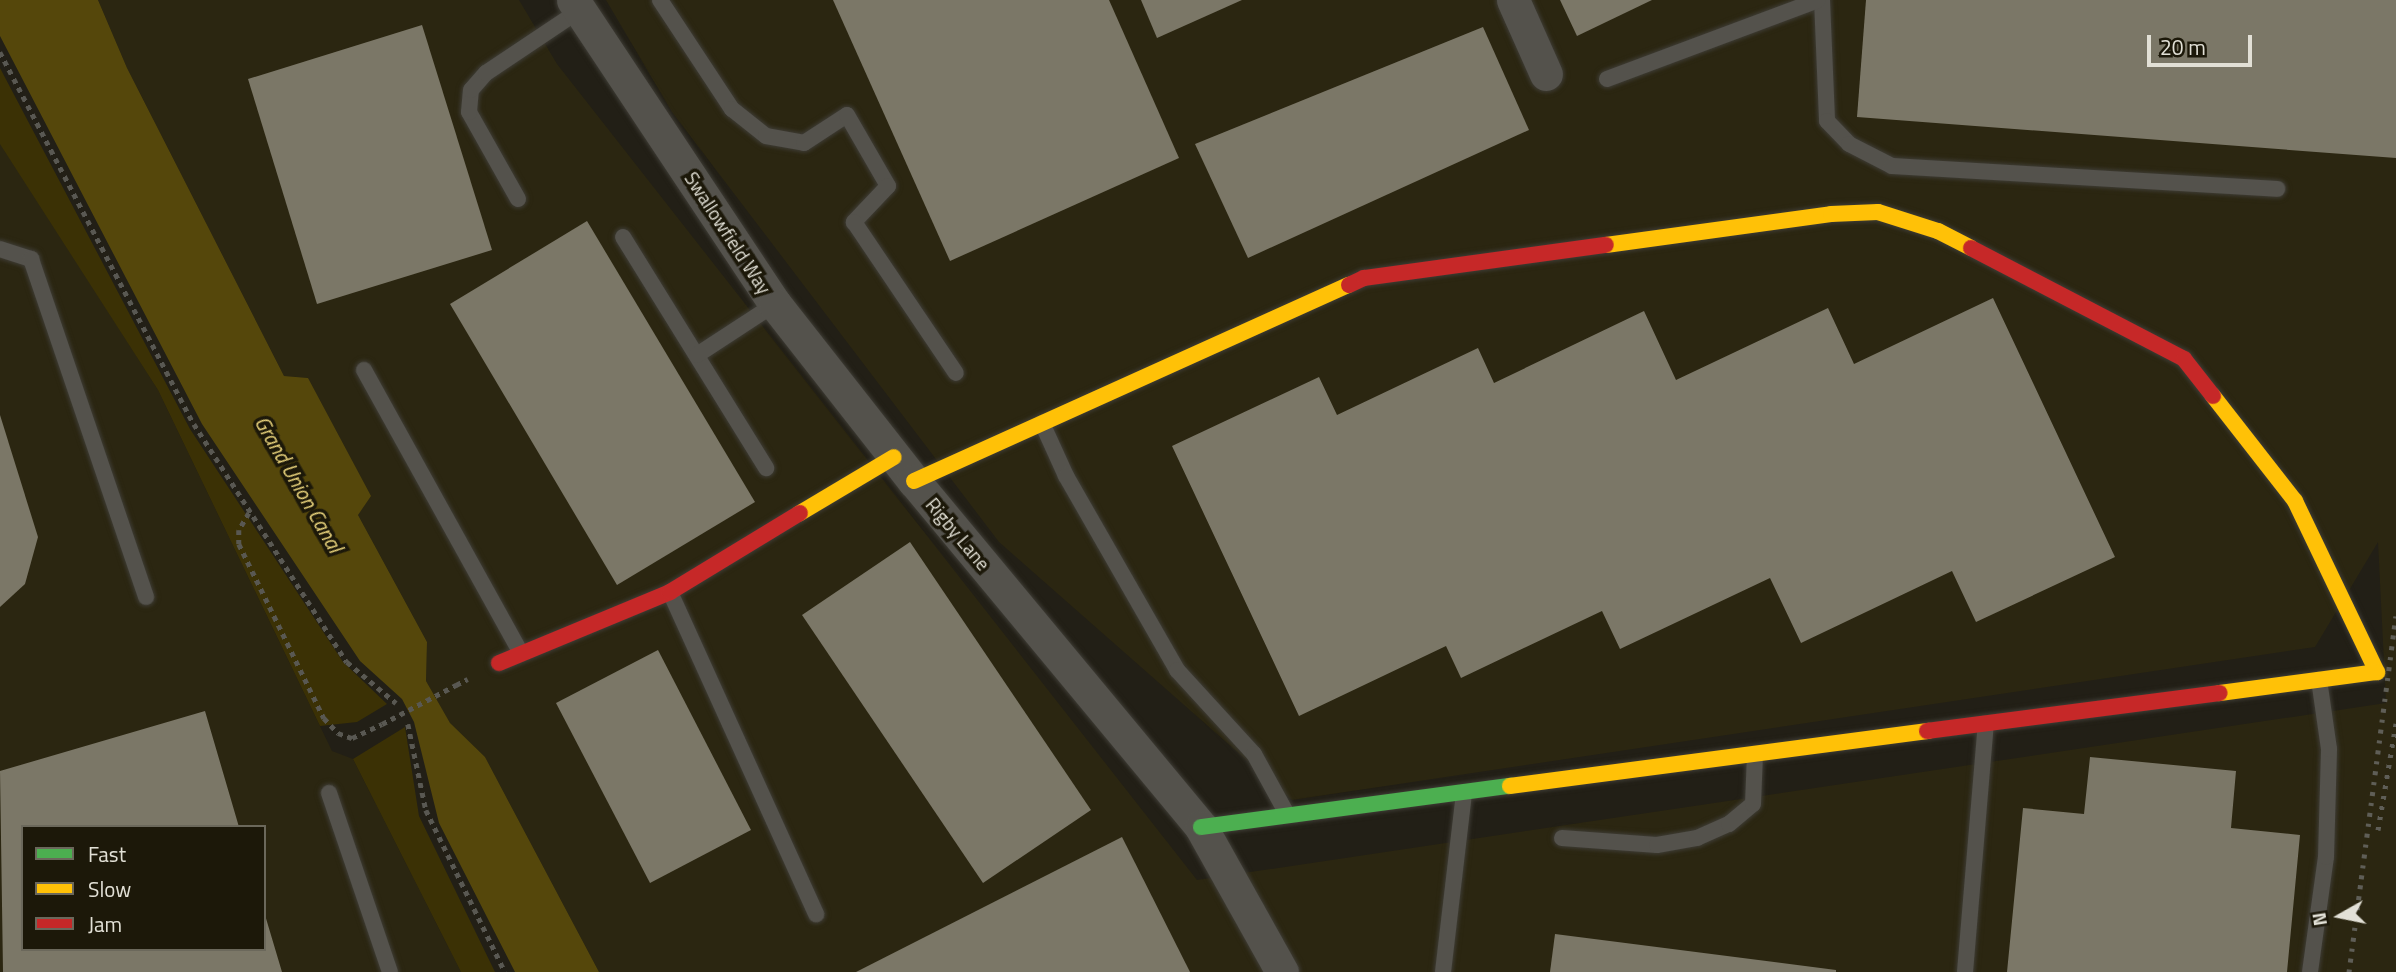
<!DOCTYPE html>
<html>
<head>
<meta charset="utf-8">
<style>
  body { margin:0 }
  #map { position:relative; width:2396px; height:972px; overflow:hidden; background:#221f16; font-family:"Titillium Web",sans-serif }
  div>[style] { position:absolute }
  .built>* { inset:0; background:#2b2611 }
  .green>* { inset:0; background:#3b3105 }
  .water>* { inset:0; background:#55470b }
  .building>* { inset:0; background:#7b7767 }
  .path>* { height:4.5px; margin-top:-2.25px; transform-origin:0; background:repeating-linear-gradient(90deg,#595852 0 5px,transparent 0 10px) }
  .roads { filter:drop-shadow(0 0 2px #3e3c35) drop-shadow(0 0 2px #3e3c35) }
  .lane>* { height:16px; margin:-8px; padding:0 8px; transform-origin:8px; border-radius:8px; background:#54524c }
  .street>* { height:33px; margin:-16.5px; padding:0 16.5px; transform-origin:16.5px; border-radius:16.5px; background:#54524c }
  .fast>* { height:16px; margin:-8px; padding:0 8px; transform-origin:8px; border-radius:8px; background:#4caf50 }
  .slow>* { height:16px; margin:-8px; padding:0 8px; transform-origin:8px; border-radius:8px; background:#ffc107 }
  .jam>* { height:16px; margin:-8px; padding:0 8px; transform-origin:8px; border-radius:8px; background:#c62828 }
  .rail>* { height:5px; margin-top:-2.5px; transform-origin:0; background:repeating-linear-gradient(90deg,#5f5e57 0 3.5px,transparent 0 10.5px) }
  .path-bridge>* { height:4.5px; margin-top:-2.25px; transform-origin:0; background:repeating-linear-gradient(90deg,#595852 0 5px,transparent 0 10px) }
  span { translate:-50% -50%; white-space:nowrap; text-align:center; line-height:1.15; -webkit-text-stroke:7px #1c1809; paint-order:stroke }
  .street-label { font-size:19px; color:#e2e0d6 }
  .water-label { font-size:21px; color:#ead47c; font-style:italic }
  .legend { position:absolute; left:21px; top:825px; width:245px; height:126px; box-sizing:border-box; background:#1c1809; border:2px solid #6b685b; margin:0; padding:9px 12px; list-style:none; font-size:21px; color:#e2e0d6 }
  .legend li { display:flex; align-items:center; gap:14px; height:35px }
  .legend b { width:35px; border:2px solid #6b685b }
  .north { position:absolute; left:2305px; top:881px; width:70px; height:70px; -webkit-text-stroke:5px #1c1809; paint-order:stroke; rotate:261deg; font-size:19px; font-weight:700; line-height:28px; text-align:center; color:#e2e0d6 }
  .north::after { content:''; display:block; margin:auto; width:24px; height:32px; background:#e2e0d6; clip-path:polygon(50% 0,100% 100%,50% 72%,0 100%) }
  .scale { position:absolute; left:2147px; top:35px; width:105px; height:32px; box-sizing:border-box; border:4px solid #e2e0d6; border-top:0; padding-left:9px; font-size:21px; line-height:24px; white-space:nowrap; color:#e2e0d6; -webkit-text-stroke:5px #1c1809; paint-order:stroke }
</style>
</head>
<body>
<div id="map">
  <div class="built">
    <div style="clip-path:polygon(98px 0,519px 0,557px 64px,1197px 880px,2386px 703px,2378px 542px,2315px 647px,1292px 800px,999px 542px,672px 112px,606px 0,2396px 0,2396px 972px,599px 972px,485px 757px,450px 724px,426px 681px,427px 642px,358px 515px,308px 378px,284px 376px,127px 68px)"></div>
    <div style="clip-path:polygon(evenodd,0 141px,158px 390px,332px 751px,353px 759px,461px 972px,0 972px,0 141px,23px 827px,264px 827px,264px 949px,23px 949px,23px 827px)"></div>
  </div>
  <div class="green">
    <div style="clip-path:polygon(0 68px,190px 429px,343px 662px,387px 704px,357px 722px,320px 726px,158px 390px,0 144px)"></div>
    <div style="clip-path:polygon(405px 727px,419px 816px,495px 972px,461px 972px,353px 759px)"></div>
  </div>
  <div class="water">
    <div style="clip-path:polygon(0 0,98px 0,127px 68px,284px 376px,308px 378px,371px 496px,358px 515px,427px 642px,426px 681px,450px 723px,485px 757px,599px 972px,515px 972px,439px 823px,414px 722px,402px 699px,360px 661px,202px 424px,0 36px)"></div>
  </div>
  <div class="building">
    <div style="clip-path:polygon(833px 0,1109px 0,1179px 158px,950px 261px)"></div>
    <div style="clip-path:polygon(1141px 0,1242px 0,1157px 38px)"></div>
    <div style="clip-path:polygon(1560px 0,1652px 0,1577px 36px)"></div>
    <div style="clip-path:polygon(1866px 0,2396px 0,2396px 158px,1857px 117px)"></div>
    <div style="clip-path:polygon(422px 25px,492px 250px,317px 304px,248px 79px)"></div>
    <div style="clip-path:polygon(1483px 27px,1529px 130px,1248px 258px,1195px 144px)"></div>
    <div style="clip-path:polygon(587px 221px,755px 502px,617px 585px,450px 304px)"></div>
    <div style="clip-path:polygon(1993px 298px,2115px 557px,1976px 622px,1952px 571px,1801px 643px,1770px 578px,1620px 649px,1602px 611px,1461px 678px,1446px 646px,1299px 716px,1172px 446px,1319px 377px,1337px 415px,1478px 348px,1494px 383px,1644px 311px,1676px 380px,1828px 308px,1854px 364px)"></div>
    <div style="clip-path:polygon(0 415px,38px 537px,25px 584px,0 607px)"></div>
    <div style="clip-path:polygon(910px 542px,1091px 810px,983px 883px,802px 615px)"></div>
    <div style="clip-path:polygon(658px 650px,751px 830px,650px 883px,556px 703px)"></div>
    <div style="clip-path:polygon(205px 711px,239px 827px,23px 827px,23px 949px,264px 949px,265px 915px,282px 972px,3px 972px,0 771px)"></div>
    <div style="clip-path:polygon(2090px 757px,2236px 771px,2231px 828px,2300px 835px,2287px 972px,2007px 972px,2023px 808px,2084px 814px)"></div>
    <div style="clip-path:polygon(1122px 837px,1190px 972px,856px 972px)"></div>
    <div style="clip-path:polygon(1555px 934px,1836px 970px,1836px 972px,1550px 972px)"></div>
  </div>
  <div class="path">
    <div style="left:0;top:52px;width:420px;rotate:62.5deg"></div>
    <div style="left:194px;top:424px;width:283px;rotate:57.3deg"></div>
    <div style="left:347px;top:662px;width:64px;rotate:39.9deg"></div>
    <div style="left:249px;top:513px;width:20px;rotate:120deg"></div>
    <div style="left:239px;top:530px;width:14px;rotate:90deg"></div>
    <div style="left:239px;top:544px;width:194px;rotate:64deg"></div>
    <div style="left:324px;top:718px;width:21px;rotate:47deg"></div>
    <div style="left:338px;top:733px;width:15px;rotate:20deg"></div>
    <div style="left:352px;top:738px;width:33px;rotate:-25deg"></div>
    <div style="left:456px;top:685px;width:13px;rotate:-27deg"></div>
    <div style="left:408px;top:724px;width:88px;rotate:78.2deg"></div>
    <div style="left:426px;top:810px;width:180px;rotate:64deg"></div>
  </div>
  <div class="roads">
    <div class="lane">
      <div style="left:660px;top:0;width:131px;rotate:56.6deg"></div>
      <div style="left:732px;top:109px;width:43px;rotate:38.5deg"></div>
      <div style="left:766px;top:136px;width:39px;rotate:10deg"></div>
      <div style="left:804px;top:143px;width:51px;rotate:-33.1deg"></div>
      <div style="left:847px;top:115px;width:82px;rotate:60deg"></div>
      <div style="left:888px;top:186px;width:50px;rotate:133.4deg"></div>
      <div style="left:854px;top:222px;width:182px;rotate:56deg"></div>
      <div style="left:1822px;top:0;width:121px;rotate:87.6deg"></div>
      <div style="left:1827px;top:121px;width:32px;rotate:46deg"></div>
      <div style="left:1849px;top:144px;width:48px;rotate:27.1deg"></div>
      <div style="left:1892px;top:166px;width:386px;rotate:3.4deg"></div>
      <div style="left:1607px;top:79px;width:225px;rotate:-20.5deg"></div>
      <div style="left:518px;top:199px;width:100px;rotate:-119.4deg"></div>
      <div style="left:469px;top:112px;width:22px;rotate:-85deg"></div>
      <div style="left:471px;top:90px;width:23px;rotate:-49deg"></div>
      <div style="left:486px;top:73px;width:113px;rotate:-33.8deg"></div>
      <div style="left:623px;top:237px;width:272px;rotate:58.2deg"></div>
      <div style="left:0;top:249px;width:33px;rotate:18deg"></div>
      <div style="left:31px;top:259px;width:357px;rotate:71.2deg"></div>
      <div style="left:697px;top:355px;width:93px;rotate:-33.2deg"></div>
      <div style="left:364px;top:370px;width:324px;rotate:61deg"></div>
      <div style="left:1042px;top:423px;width:58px;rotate:65.6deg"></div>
      <div style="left:1066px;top:476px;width:224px;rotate:60.2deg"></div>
      <div style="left:1177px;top:670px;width:114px;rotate:47.5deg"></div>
      <div style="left:1254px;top:754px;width:68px;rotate:61.2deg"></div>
      <div style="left:670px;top:592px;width:354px;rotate:65.6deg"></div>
      <div style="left:329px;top:793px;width:189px;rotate:71.2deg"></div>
      <div style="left:1562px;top:838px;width:95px;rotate:4.2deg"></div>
      <div style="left:1657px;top:845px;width:41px;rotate:-9.9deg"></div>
      <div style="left:1697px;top:838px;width:35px;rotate:-24deg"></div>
      <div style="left:1729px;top:824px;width:31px;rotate:-40deg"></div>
      <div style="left:1753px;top:804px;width:49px;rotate:-87.7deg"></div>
      <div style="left:1443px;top:972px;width:180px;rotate:-83.3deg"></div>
      <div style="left:1965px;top:972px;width:249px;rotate:-85.2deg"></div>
      <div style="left:2310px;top:972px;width:116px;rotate:-82.1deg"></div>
      <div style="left:2326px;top:857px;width:108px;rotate:-88.4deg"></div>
      <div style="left:2329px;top:749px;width:70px;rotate:-98.2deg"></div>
    </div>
    <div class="street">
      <div style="left:573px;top:0;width:365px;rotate:56.4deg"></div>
      <div style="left:775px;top:304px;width:225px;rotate:51.9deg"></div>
      <div style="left:914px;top:481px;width:450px;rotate:50.3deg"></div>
      <div style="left:1201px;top:827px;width:166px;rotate:60.8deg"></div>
      <div style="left:1513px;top:0;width:81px;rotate:66deg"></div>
    </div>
    <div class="fast">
      <div style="left:1201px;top:827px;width:312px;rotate:-7.6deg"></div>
    </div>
    <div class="slow">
      <div style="left:1606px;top:245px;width:227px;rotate:-7.8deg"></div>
      <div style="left:1831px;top:214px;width:47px;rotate:-2.4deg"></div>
      <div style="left:1878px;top:212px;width:63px;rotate:17.6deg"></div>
      <div style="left:1938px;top:231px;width:37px;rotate:27deg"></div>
      <div style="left:2213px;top:396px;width:133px;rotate:52deg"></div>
      <div style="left:2295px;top:501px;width:190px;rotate:64.4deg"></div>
      <div style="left:2377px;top:672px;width:158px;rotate:172.4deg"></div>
      <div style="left:914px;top:481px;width:477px;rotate:-24.3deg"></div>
      <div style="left:800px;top:513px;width:109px;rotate:-30.8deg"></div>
      <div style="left:1510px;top:786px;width:421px;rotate:-7.5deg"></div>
    </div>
    <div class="jam">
      <div style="left:1971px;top:248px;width:240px;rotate:27.5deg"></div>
      <div style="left:2184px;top:359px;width:47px;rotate:51.9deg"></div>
      <div style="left:1349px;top:285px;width:17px;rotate:-25deg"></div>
      <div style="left:1364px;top:278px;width:244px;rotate:-7.8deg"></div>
      <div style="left:499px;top:663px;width:185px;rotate:-22.5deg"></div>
      <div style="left:670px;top:592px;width:152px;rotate:-31.3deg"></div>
      <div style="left:1927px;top:731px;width:295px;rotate:-7.4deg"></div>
    </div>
  </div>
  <div class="rail">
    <div style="left:2378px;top:830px;width:108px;rotate:-80.4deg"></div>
    <div style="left:2349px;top:972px;width:359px;rotate:-82.5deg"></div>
  </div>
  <div class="path-bridge">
    <div style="left:382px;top:724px;width:84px;rotate:-27.8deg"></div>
  </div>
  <div class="street-label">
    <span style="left:728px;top:233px;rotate:57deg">Swallowfield Way</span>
    <span style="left:958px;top:534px;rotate:50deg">Rigby Lane</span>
  </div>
  <div class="water-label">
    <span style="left:299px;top:484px;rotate:60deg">Grand Union Canal</span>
  </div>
  <ul class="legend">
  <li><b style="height:9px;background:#4caf50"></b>Fast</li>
  <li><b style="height:9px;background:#ffc107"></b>Slow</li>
  <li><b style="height:9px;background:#c62828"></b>Jam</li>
  </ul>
  <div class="north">N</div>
  <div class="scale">20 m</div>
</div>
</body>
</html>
